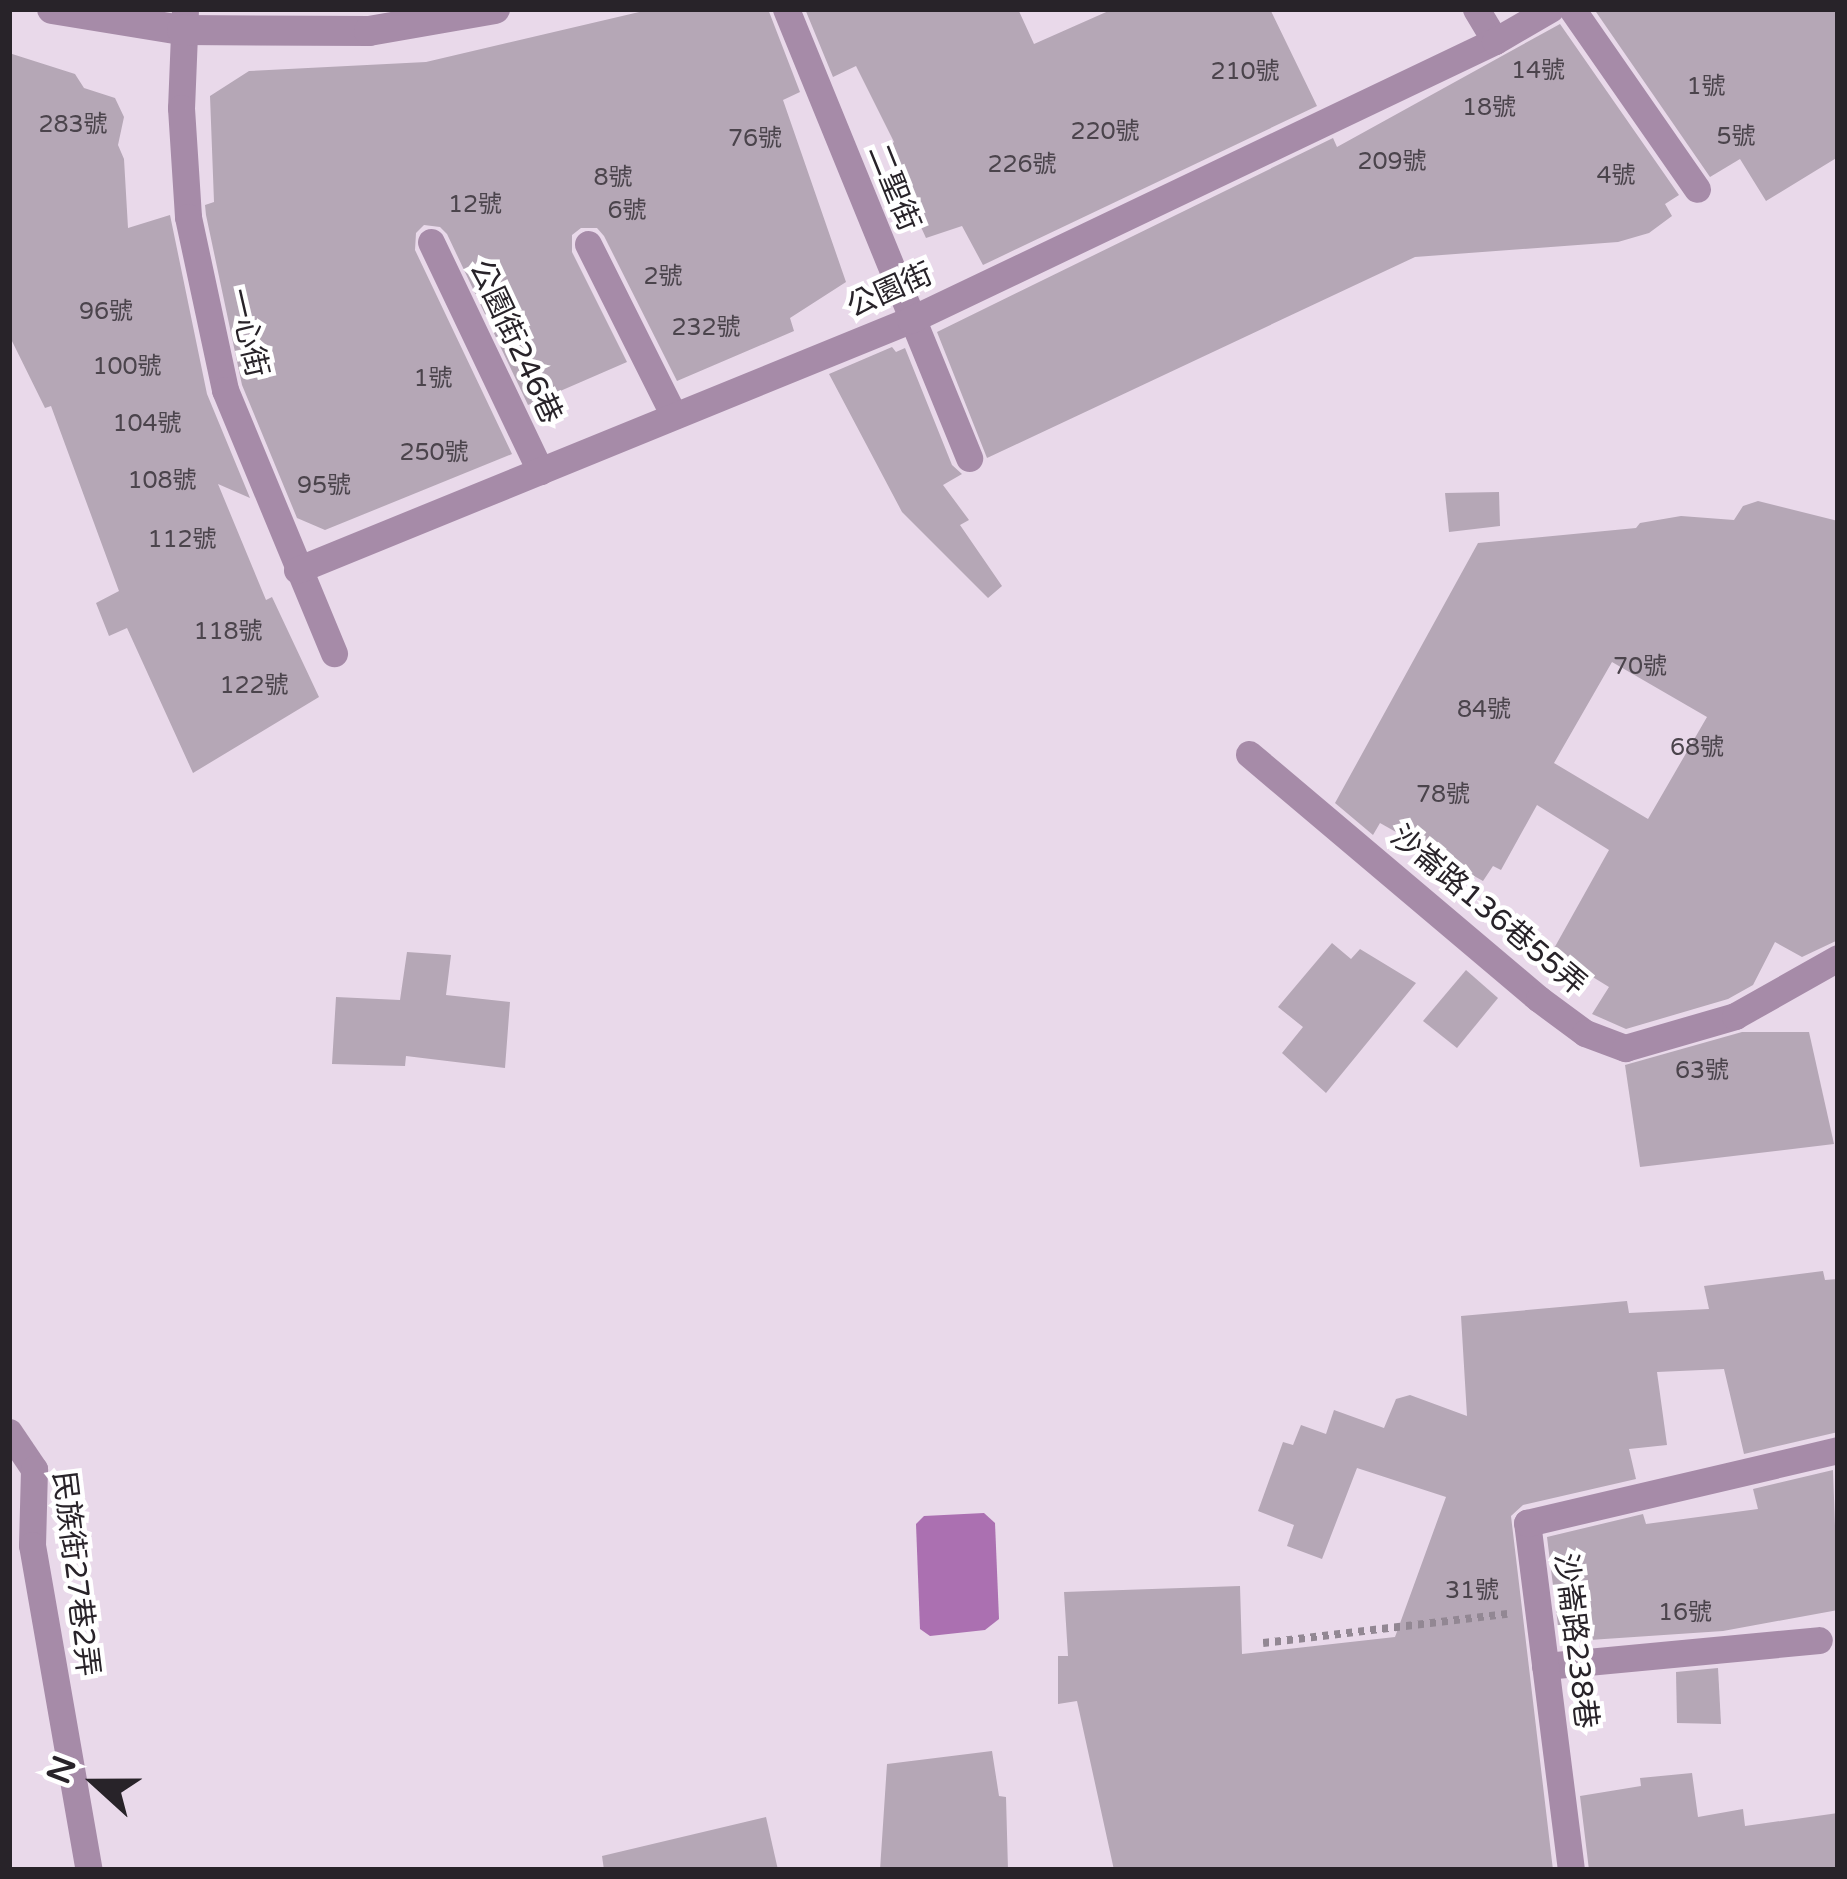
<!DOCTYPE html>
<html>
<head>
<meta charset="utf-8">
<style>
  body { margin:0 }
  #map { position:relative; width:1847px; height:1879px; overflow:hidden; background:#e9d9ea; font-family:"Varela Round","Noto Sans TC",sans-serif }
  div>[style] { position:absolute }
  .water>* { inset:0; background:#ab70b1 }
  .building>* { inset:0; background:#b5a7b6 }
  .path>* { height:8px; margin-top:-4px; transform-origin:0; background:repeating-linear-gradient(90deg,#928793 0 6px,transparent 0 12px) }
  .service>* { height:27px; margin:-13.5px; padding:0 13.5px; transform-origin:13.5px; border-radius:13.5px; background:#a68ba8 }
  .minor>* { height:30px; margin:-15px; padding:0 15px; transform-origin:15px; border-radius:15px; background:#a68ba8 }
  span { translate:-50% -50%; white-space:nowrap; text-align:center; line-height:1.15; -webkit-text-stroke:9px #fff; paint-order:stroke }
  .number-label { font-size:24px; color:#4b444c }
  .number-label span { -webkit-text-stroke-width:0 }
  .street-label { font-size:30px; color:#282329 }
  .frame { position:absolute; inset:0; border:12px solid #282329; pointer-events:none }
  .north { position:absolute; left:36px; top:1723px; width:120px; height:120px; -webkit-text-stroke:9px #fff; paint-order:stroke; rotate:291deg; font-size:33px; font-weight:700; line-height:48px; text-align:center; color:#282329 }
  .north::after { content:''; display:block; margin:auto; width:42px; height:54px; background:#282329; clip-path:polygon(50% 0,100% 100%,50% 72%,0 100%) }
</style>
</head>
<body>
<div id="map">
  <div class="water">
    <div style="clip-path:polygon(984px 1513px,995px 1523px,999px 1619px,985px 1630px,930px 1636px,920px 1629px,916px 1524px,924px 1516px)"></div>
  </div>
  <div class="building">
    <div style="clip-path:polygon(652px 9px,768px 9px,800px 92px,783px 100px,846px 282px,790px 318px,794px 331px,677px 381px,604px 236px,597px 228px,581px 228px,572px 235px,572px 252px,627px 362px,528px 405px,447px 234px,440px 227px,424px 225px,416px 233px,415px 250px,512px 454px,325px 530px,297px 518px,242px 385px,206px 215px,205px 205px,214px 202px,210px 96px,249px 71px,426px 62px)"></div>
    <div style="clip-path:polygon(805px 9px,1018px 9px,1034px 44px,1113px 9px,1270px 9px,1317px 106px,983px 265px,962px 226px,926px 238px,885px 149px,894px 142px,856px 66px,833px 77px)"></div>
    <div style="clip-path:polygon(1594px 9px,1838px 9px,1838px 157px,1766px 201px,1740px 159px,1710px 177px)"></div>
    <div style="clip-path:polygon(1560px 24px,1679px 195px,1665px 204px,1672px 216px,1649px 233px,1618px 242px,1415px 257px,987px 458px,937px 332px,1333px 138px,1337px 147px)"></div>
    <div style="clip-path:polygon(9px 53px,75px 74px,84px 88px,115px 98px,124px 117px,118px 145px,124px 159px,128px 228px,170px 215px,207px 394px,250px 498px,218px 484px,266px 600px,272px 597px,319px 697px,193px 773px,127px 628px,109px 636px,96px 603px,119px 591px,51px 406px,45px 408px,9px 335px)"></div>
    <div style="clip-path:polygon(892px 347px,896px 352px,905px 348px,952px 465px,962px 474px,943px 485px,969px 520px,960px 525px,1002px 586px,988px 598px,902px 512px,829px 374px)"></div>
    <div style="clip-path:polygon(1499px 492px,1500px 526px,1449px 532px,1445px 493px)"></div>
    <div style="clip-path:polygon(evenodd,1758px 501px,1838px 521px,1838px 940px,1802px 957px,1775px 942px,1753px 985px,1728px 999px,1626px 1029px,1592px 1014px,1609px 987px,1552px 952px,1609px 850px,1537px 805px,1501px 870px,1493px 866px,1483px 881px,1380px 823px,1373px 835px,1335px 803px,1478px 543px,1636px 528px,1640px 523px,1681px 516px,1734px 520px,1743px 506px,1758px 501px,1612px 662px,1707px 717px,1648px 819px,1554px 763px,1612px 662px)"></div>
    <div style="clip-path:polygon(1332px 943px,1351px 959px,1360px 949px,1416px 983px,1326px 1093px,1282px 1053px,1303px 1027px,1278px 1007px)"></div>
    <div style="clip-path:polygon(407px 952px,451px 955px,446px 995px,510px 1002px,505px 1068px,406px 1056px,405px 1066px,332px 1064px,336px 997px,400px 1000px)"></div>
    <div style="clip-path:polygon(1466px 970px,1498px 998px,1457px 1048px,1423px 1021px)"></div>
    <div style="clip-path:polygon(1742px 1032px,1809px 1032px,1834px 1144px,1640px 1167px,1625px 1065px)"></div>
    <div style="clip-path:polygon(1823px 1271px,1825px 1280px,1838px 1279px,1838px 1432px,1744px 1454px,1724px 1369px,1657px 1372px,1667px 1445px,1629px 1449px,1636px 1479px,1523px 1505px,1511px 1516px,1553px 1870px,1114px 1870px,1077px 1701px,1058px 1704px,1058px 1656px,1068px 1656px,1064px 1592px,1240px 1586px,1242px 1654px,1395px 1637px,1446px 1497px,1357px 1468px,1322px 1559px,1287px 1546px,1294px 1525px,1258px 1511px,1283px 1442px,1293px 1445px,1301px 1425px,1326px 1434px,1334px 1410px,1384px 1428px,1396px 1399px,1410px 1395px,1467px 1416px,1461px 1316px,1627px 1301px,1629px 1313px,1709px 1309px,1704px 1286px)"></div>
    <div style="clip-path:polygon(1833px 1470px,1838px 1610px,1723px 1631px,1560px 1642px,1547px 1537px,1643px 1514px,1646px 1524px,1758px 1509px,1753px 1489px)"></div>
    <div style="clip-path:polygon(1718px 1668px,1721px 1724px,1677px 1723px,1676px 1672px)"></div>
    <div style="clip-path:polygon(992px 1751px,999px 1796px,1006px 1797px,1008px 1870px,880px 1870px,887px 1764px)"></div>
    <div style="clip-path:polygon(1692px 1773px,1698px 1817px,1743px 1809px,1745px 1826px,1838px 1813px,1838px 1870px,1589px 1870px,1580px 1796px,1641px 1786px,1640px 1778px)"></div>
    <div style="clip-path:polygon(766px 1817px,778px 1870px,604px 1870px,602px 1856px)"></div>
  </div>
  <div class="path">
    <div style="left:1263px;top:1643px;width:246px;rotate:-6.8deg"></div>
  </div>
  <div class="service">
    <div style="left:185px;top:9px;width:99px;rotate:92.3deg"></div>
    <div style="left:181px;top:108px;width:109px;rotate:86.3deg"></div>
    <div style="left:188px;top:217px;width:177px;rotate:77.9deg"></div>
    <div style="left:225px;top:390px;width:285px;rotate:67.5deg"></div>
    <div style="left:786px;top:9px;width:485px;rotate:67.8deg"></div>
    <div style="left:1476px;top:9px;width:37px;rotate:59deg"></div>
    <div style="left:1572px;top:9px;width:219px;rotate:55.2deg"></div>
    <div style="left:431px;top:242px;width:254px;rotate:64.5deg"></div>
    <div style="left:588px;top:244px;width:192px;rotate:63.4deg"></div>
    <div style="left:297px;top:570px;width:662px;rotate:-22.19deg"></div>
    <div style="left:910px;top:320px;width:648px;rotate:-25.5deg"></div>
    <div style="left:1495px;top:41px;width:64px;rotate:-30.2deg"></div>
    <div style="left:1249px;top:754px;width:380px;rotate:40.2deg"></div>
    <div style="left:1539px;top:999px;width:57px;rotate:36.5deg"></div>
    <div style="left:1585px;top:1033px;width:43px;rotate:20.6deg"></div>
    <div style="left:1625px;top:1048px;width:115px;rotate:-16.2deg"></div>
    <div style="left:1735px;top:1016px;width:118px;rotate:-29.4deg"></div>
    <div style="left:9px;top:1432px;width:45px;rotate:56deg"></div>
    <div style="left:34px;top:1469px;width:76px;rotate:91.5deg"></div>
    <div style="left:32px;top:1545px;width:330px;rotate:80.1deg"></div>
    <div style="left:1545px;top:1666px;width:275px;rotate:-5.4deg"></div>
    <div style="left:1571px;top:1870px;width:350px;rotate:-97.2deg"></div>
    <div style="left:1527px;top:1523px;width:319px;rotate:-13.2deg"></div>
  </div>
  <div class="minor">
    <div style="left:52px;top:9px;width:132px;rotate:9.2deg"></div>
    <div style="left:182px;top:30px;width:187px;rotate:0.3deg"></div>
    <div style="left:369px;top:31px;width:128px;rotate:-9.9deg"></div>
  </div>
  <div class="number-label">
    <span style="left:1538px;top:71px">14號</span>
    <span style="left:1245px;top:72px">210號</span>
    <span style="left:1706px;top:87px">1號</span>
    <span style="left:1489px;top:108px">18號</span>
    <span style="left:73px;top:125px">283號</span>
    <span style="left:1105px;top:132px">220號</span>
    <span style="left:1736px;top:137px">5號</span>
    <span style="left:755px;top:139px">76號</span>
    <span style="left:1392px;top:162px">209號</span>
    <span style="left:1022px;top:165px">226號</span>
    <span style="left:1616px;top:176px">4號</span>
    <span style="left:613px;top:178px">8號</span>
    <span style="left:475px;top:205px">12號</span>
    <span style="left:627px;top:211px">6號</span>
    <span style="left:663px;top:277px">2號</span>
    <span style="left:106px;top:312px">96號</span>
    <span style="left:706px;top:328px">232號</span>
    <span style="left:127px;top:367px">100號</span>
    <span style="left:433px;top:379px">1號</span>
    <span style="left:147px;top:424px">104號</span>
    <span style="left:434px;top:453px">250號</span>
    <span style="left:162px;top:481px">108號</span>
    <span style="left:324px;top:486px">95號</span>
    <span style="left:182px;top:540px">112號</span>
    <span style="left:228px;top:632px">118號</span>
    <span style="left:1640px;top:667px">70號</span>
    <span style="left:254px;top:686px">122號</span>
    <span style="left:1484px;top:710px">84號</span>
    <span style="left:1697px;top:748px">68號</span>
    <span style="left:1443px;top:795px">78號</span>
    <span style="left:1702px;top:1071px">63號</span>
    <span style="left:1472px;top:1591px">31號</span>
    <span style="left:1685px;top:1613px">16號</span>
  </div>
  <div class="street-label">
    <span style="left:893px;top:188px;rotate:68deg">二聖街</span>
    <span style="left:890px;top:291px;rotate:-24deg">公園街</span>
    <span style="left:247px;top:333px;rotate:77deg">一心街</span>
    <span style="left:515px;top:342px;rotate:65deg">公園街246巷</span>
    <span style="left:1488px;top:911px;rotate:40deg">沙崙路136巷55弄</span>
    <span style="left:75px;top:1574px;rotate:83deg">民族街27巷2弄</span>
    <span style="left:1575px;top:1641px;rotate:83deg">沙崙路238巷</span>
  </div>
  <div class="frame"></div>
  <div class="north">N</div>
</div>
</body>
</html>
